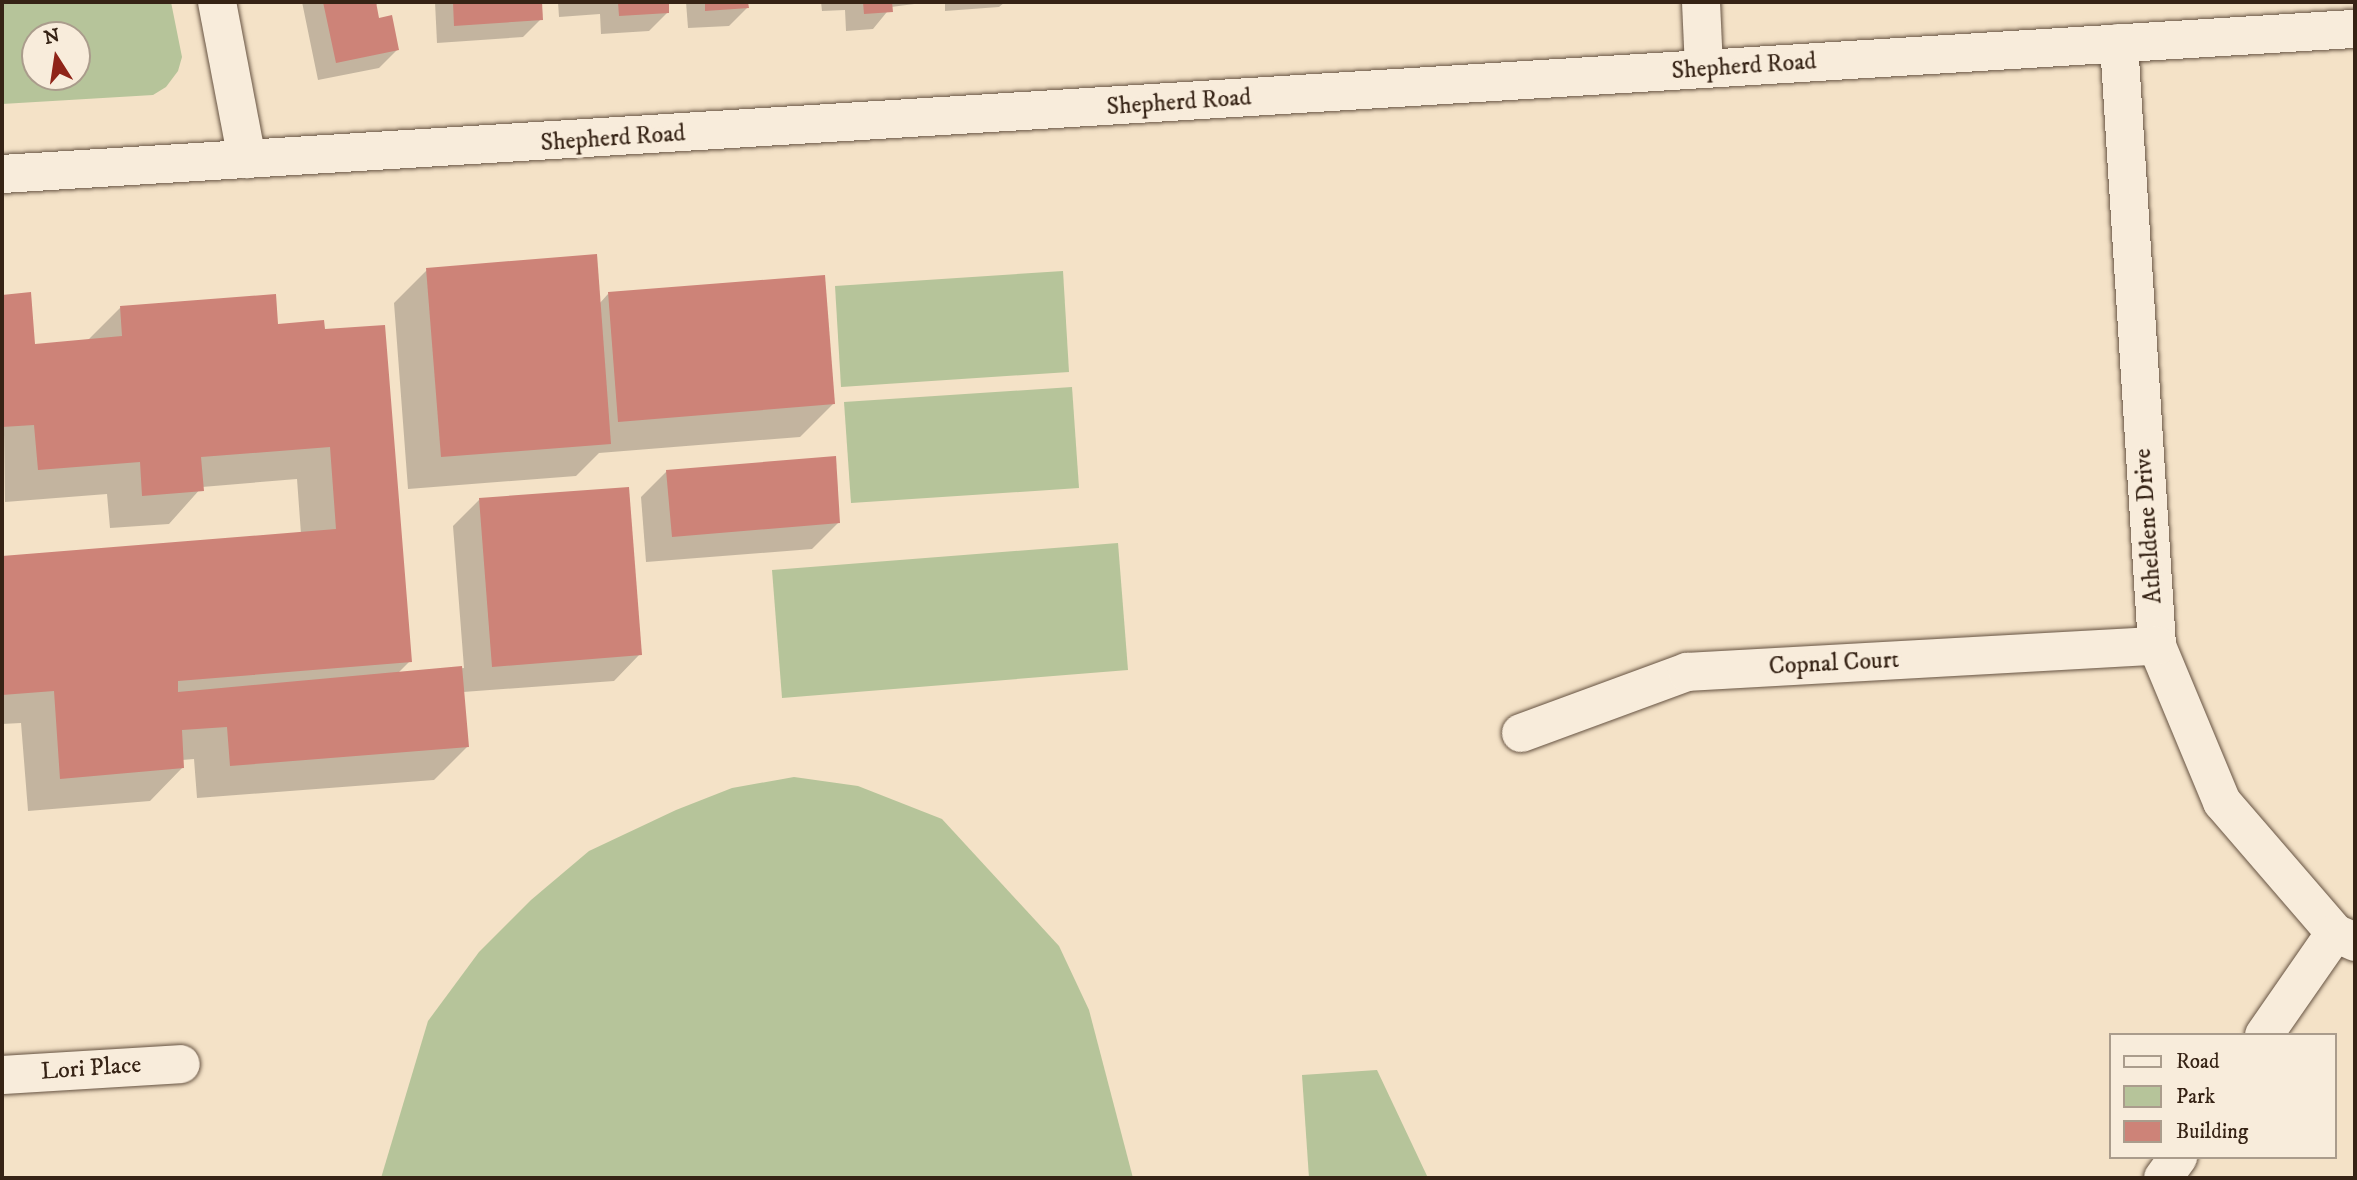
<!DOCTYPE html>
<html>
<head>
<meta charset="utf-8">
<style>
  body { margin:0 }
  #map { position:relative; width:2357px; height:1180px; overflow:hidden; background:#f4e2c7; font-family:"IM FELL DW Pica",serif }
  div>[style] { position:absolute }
  .green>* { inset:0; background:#b6c49a }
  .shadow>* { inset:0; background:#0003 }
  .building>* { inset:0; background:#cd8378 }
  .roads { filter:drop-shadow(0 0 2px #665342) drop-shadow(0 0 2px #665342) }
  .minor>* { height:38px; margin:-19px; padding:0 19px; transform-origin:19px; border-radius:19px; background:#f8ecdb }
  span { translate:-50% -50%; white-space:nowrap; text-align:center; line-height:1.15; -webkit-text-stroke:7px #f8ecdb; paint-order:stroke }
  .street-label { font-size:24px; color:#362315 }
  .frame { position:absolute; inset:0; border:4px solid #362315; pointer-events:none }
  .legend { position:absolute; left:2109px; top:1033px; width:228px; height:126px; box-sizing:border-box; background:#f8ecdb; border:2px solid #aa9c8c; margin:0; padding:9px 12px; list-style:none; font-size:21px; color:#362315 }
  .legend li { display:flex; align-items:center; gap:14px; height:35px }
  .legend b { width:35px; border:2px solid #aa9c8c }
  .north { position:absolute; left:21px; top:21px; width:70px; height:70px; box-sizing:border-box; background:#f8ecdb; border:2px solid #aa9c8c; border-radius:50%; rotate:348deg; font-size:19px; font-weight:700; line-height:28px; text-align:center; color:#362315 }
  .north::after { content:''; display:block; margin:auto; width:24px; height:32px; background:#8f2418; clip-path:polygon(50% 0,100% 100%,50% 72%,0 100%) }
</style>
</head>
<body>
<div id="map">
  <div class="green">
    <div style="clip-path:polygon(evenodd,2px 2px,171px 2px,182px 57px,178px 71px,166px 87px,153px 95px,2px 104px,2px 2px,35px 35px,77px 35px,77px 77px,35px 77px,35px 35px)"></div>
    <div style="clip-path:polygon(1063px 271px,1069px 372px,841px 387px,835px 286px)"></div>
    <div style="clip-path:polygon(1072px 387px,1079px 488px,851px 503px,844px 402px)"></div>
    <div style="clip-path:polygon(1118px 543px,1128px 670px,782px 698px,772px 570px)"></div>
    <div style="clip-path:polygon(794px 777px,858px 786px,942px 819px,1059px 946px,1089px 1010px,1133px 1178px,381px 1178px,428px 1021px,479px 952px,531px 900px,589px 851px,676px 810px,732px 788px)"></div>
    <div style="clip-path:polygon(1377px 1070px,1428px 1178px,1309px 1178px,1302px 1075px)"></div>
  </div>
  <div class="shadow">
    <div style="clip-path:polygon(302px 2px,379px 2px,375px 6px,378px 20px,397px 50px,379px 68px,318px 80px)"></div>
    <div style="clip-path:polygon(435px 2px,540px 2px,541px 19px,523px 37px,437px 43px)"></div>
    <div style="clip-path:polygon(558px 2px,667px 2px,667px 13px,649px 31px,601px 34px,600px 14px,559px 17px)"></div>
    <div style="clip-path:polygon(686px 2px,746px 2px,747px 8px,729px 26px,688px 28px)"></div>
    <div style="clip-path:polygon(821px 2px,930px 2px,891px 7px,873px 29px,846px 31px,845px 10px,822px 11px)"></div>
    <div style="clip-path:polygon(945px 2px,1005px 2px,999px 7px,945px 11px)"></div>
    <div style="clip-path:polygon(1074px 2px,1103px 2px,1074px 4px)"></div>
    <div style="clip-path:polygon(427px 270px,599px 304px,608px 294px,833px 404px,800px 437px,599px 453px,576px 476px,408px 489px,394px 303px)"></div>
    <div style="clip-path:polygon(30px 294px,34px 345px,87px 341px,120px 308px,277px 326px,322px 322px,410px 661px,397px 674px,464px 668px,453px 526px,479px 500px,640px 654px,614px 681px,463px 692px,467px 747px,434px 780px,197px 798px,194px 759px,182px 760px,183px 767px,150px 801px,28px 811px,21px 723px,2px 724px,2px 558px,301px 534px,297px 479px,202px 487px,169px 524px,110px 528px,107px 494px,5px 502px,2px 297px)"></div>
    <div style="clip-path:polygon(667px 471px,838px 523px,812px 549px,646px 562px,641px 497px)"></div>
  </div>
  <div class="building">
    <div style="clip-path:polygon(323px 2px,376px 2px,379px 18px,392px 15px,399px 50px,336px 63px)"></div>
    <div style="clip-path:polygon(453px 2px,542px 2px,543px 20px,454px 26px)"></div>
    <div style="clip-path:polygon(618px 2px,669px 2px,669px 13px,619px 16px)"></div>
    <div style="clip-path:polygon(705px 2px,748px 2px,749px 8px,705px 11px)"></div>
    <div style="clip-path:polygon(863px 2px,892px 2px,893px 12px,864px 14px)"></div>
    <div style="clip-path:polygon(597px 254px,611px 444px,441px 457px,426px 268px)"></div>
    <div style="clip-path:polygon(825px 275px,835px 404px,618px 422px,608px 292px)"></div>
    <div style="clip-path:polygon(31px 292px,35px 344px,122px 336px,120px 306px,276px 294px,278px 324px,324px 320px,325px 329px,385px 325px,412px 662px,178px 681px,178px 692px,462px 666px,469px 747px,230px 766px,227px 727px,182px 730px,184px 768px,60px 779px,54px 691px,2px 695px,2px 556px,336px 529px,330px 447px,201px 457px,204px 491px,142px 496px,140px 462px,38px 470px,34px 425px,2px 427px,2px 295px)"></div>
    <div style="clip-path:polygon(836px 456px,840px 523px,672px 537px,666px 470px)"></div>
    <div style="clip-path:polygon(629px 487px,642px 655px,492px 667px,479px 498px)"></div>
  </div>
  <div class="roads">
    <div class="minor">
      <div style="left:217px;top:2px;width:160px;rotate:79.2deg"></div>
      <div style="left:1701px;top:2px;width:67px;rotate:87.4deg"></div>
      <div style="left:2119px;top:43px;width:604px;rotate:86.39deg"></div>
      <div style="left:2157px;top:646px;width:169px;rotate:67.4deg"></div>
      <div style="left:2222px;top:802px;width:173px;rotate:49.2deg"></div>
      <div style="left:2335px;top:933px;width:22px;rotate:24deg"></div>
      <div style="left:2px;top:174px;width:2357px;rotate:-3.53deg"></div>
      <div style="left:1521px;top:733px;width:177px;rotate:-20.2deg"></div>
      <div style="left:1687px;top:672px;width:471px;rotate:-3.2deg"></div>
      <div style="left:2264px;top:1035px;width:124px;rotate:-55.2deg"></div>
      <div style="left:2px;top:1075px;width:179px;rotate:-3.5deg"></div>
      <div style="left:2163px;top:1178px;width:26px;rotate:-54deg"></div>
    </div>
  </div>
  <div class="street-label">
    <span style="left:1744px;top:67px;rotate:-4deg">Shepherd Road</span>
    <span style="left:1179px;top:103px;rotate:-4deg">Shepherd Road</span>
    <span style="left:613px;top:139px;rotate:-4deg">Shepherd Road</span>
    <span style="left:2149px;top:526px;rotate:-94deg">Atheldene Drive</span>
    <span style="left:1834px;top:664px;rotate:-3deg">Copnal Court</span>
    <span style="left:91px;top:1069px;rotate:-4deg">Lori Place</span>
  </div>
  <div class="frame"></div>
  <ul class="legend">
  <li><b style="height:9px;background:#f8ecdb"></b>Road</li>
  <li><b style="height:19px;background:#b6c49a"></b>Park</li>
  <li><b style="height:19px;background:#cd8378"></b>Building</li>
  </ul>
  <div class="north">N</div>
</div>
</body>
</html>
